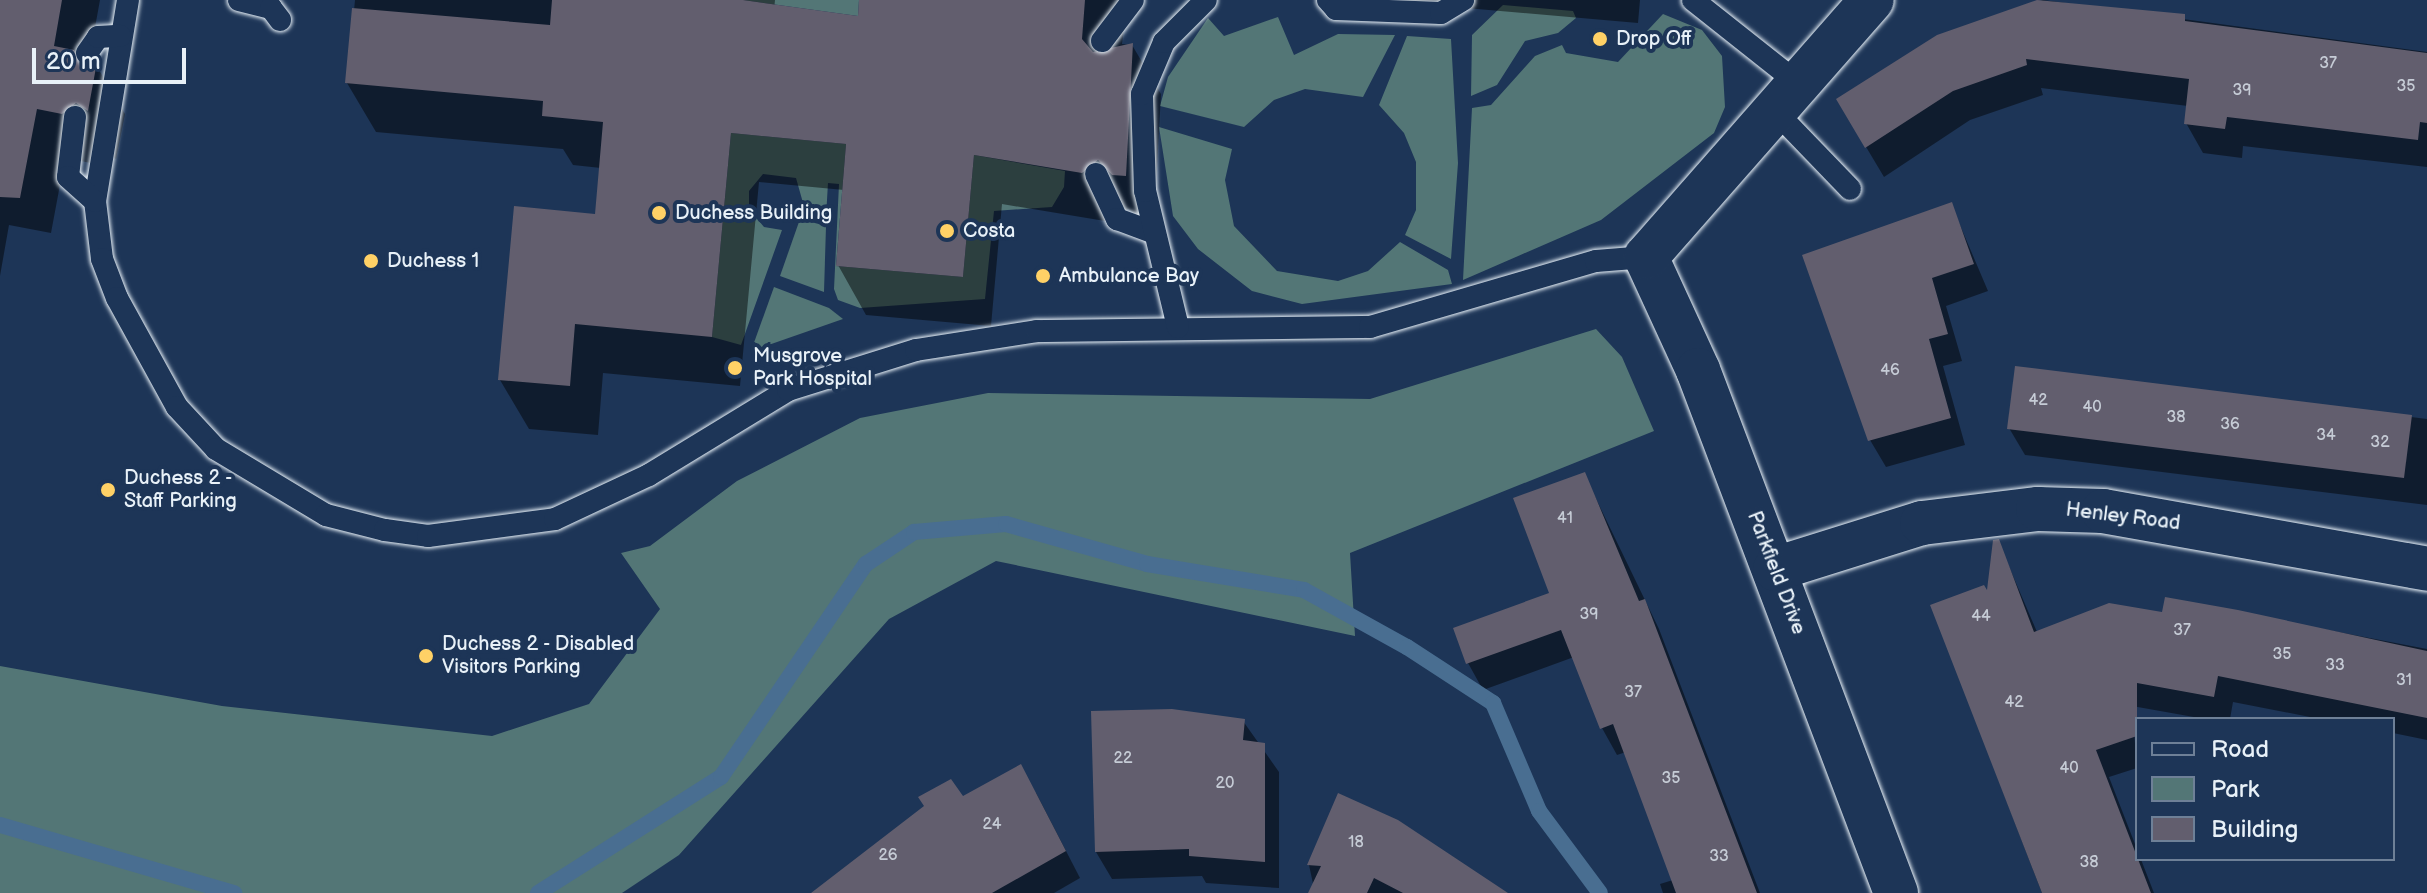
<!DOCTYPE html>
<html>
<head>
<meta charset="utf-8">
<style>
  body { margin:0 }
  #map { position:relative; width:2427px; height:893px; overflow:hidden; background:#1d3557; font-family:"Balsamiq Sans",sans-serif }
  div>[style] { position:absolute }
  .green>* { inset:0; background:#537676 }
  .shadow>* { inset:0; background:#0007 }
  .stream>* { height:16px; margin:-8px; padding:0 8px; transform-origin:8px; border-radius:8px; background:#496e91 }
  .building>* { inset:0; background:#625e6e }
  .roads { filter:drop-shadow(0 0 2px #e8f1f8) drop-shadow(0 0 2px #e8f1f8) }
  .service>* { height:22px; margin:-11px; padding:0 11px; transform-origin:11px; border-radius:11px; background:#1d3557 }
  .minor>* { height:44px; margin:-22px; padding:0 22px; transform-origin:22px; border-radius:22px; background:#1d3557 }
  .tertiary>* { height:44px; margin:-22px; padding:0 22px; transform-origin:22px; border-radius:22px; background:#1d3557 }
  .dots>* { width:22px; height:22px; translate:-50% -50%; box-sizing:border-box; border:4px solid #1d3557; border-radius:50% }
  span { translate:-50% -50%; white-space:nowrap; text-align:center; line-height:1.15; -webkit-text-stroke:8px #1d3557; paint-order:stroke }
  .number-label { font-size:16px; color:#c6ccd6 }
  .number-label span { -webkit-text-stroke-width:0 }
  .poi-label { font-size:20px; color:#e8f1f8 }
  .left { translate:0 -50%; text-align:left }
  .street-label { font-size:20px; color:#e8f1f8 }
  .legend { position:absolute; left:2135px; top:717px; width:260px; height:144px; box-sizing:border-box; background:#1d3557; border:2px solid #6e8097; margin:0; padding:10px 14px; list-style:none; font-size:24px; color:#e8f1f8 }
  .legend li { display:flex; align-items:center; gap:16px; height:40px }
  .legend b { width:40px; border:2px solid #6e8097 }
  .scale { position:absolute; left:32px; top:48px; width:154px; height:36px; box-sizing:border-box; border:4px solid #e8f1f8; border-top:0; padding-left:10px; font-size:24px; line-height:28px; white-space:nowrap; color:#e8f1f8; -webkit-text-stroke:6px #1d3557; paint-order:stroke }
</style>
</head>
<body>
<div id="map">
  <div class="green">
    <div style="clip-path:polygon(743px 0,859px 0,858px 16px)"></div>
    <div style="clip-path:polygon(1503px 5px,1573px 11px,1576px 18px,1558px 33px,1525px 41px,1497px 85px,1471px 96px,1472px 35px)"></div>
    <div style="clip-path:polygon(1663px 14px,1702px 30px,1722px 56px,1725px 107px,1714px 133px,1601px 220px,1463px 280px,1472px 108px,1491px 105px,1535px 56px,1562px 45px,1566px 53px,1618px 62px)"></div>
    <div style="clip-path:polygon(1278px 17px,1294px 55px,1338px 34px,1395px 35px,1363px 97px,1305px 89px,1274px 100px,1244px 127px,1160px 106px,1168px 77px,1208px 18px,1224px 36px)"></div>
    <div style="clip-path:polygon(1407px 36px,1451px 39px,1458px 163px,1451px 259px,1405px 235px,1416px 210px,1416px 162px,1404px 133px,1379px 105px)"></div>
    <div style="clip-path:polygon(1159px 127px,1232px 149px,1225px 180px,1234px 226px,1277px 271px,1338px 281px,1368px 271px,1400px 242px,1448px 270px,1452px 284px,1302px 304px,1252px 291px,1198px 249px,1173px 216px)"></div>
    <div style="clip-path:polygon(731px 133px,846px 144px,836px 266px,963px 277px,974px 155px,1065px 171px,1064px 187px,1052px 207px,994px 211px,985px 299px,860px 308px,838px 300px,834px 289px,839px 184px,828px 183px,826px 217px,805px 210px,796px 178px,763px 174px,749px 191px,749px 209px,764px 227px,782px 230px,741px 345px,712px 337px)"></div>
    <div style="clip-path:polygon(800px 219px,826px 226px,824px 292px,780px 276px)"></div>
    <div style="clip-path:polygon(774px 287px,829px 308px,843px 319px,751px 351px)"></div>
    <div style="clip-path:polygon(1596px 329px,1622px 357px,1654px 431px,1350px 553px,1355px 636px,996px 561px,889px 619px,679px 855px,622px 893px,0 893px,0 666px,222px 706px,492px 736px,589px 704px,660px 609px,621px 553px,650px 546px,737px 481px,860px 418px,988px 393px,1370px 399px)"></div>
  </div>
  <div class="shadow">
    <div style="clip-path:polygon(0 0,100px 0,88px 66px,96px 65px,125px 114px,116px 159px,106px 152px,91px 163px,65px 158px,51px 233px,9px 225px,0 276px)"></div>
    <div style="clip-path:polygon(355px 0,775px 0,774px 10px,860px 18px,861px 0,1128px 0,1122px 44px,1132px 45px,1161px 94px,1154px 225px,1128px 209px,1111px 222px,1002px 204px,991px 326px,866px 315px,838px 265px,844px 190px,759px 182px,740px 386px,603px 373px,598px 435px,529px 429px,500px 380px,596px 216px,601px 168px,573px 165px,563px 149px,376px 132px,347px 83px)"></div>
    <div style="clip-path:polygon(1374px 0,1640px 0,1638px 23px)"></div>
    <div style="clip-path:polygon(2043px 0,2427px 52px,2427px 167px,2243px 146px,2242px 158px,2203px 153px,2186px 123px,2188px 106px,2041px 88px,2043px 95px,1970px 120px,1884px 177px,1838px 100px,1937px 37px)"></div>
    <div style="clip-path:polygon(1951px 204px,1988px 291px,1946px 306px,1962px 361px,1943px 366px,1965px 445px,1886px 467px,1870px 440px)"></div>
    <div style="clip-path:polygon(2016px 368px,2427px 419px,2427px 505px,2025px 455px,2009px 428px)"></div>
    <div style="clip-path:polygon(1584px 474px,1659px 629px,1760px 893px,1663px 893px,1660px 884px,1673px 880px,1626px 752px,1617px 755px,1602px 728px,1574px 657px,1483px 690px,1468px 663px,1552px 595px)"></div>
    <div style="clip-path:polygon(1998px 541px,2037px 632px,2163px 614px,2167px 599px,2427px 649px,2427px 740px,2393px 733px,2393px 719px,2320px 719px,2233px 702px,2230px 719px,2205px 719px,2132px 706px,2137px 768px,2109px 777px,2154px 893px,2042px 893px,1932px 606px,1988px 595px)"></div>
    <div style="clip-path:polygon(1243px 721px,1279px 772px,1279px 888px,1206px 883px,1202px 876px,1112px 879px,1096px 852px)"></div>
    <div style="clip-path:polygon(1036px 793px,1080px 878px,1054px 893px,819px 893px,962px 799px)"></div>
    <div style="clip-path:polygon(1339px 796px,1488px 893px,1315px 893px,1309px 865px)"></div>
  </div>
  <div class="stream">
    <div style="left:0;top:825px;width:244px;rotate:16.2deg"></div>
    <div style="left:538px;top:893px;width:217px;rotate:-32.4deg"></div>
    <div style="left:721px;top:777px;width:258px;rotate:-55.8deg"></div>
    <div style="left:866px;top:564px;width:58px;rotate:-33.7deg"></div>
    <div style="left:914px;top:532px;width:92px;rotate:-5deg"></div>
    <div style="left:1006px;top:524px;width:147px;rotate:15.8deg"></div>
    <div style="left:1147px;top:564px;width:159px;rotate:9.4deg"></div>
    <div style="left:1304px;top:590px;width:118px;rotate:29deg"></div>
    <div style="left:1407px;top:647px;width:103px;rotate:33.1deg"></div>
    <div style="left:1493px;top:703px;width:117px;rotate:66.9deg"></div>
    <div style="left:1539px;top:811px;width:102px;rotate:53.4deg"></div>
  </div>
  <div class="building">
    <div style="clip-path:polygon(0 0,62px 0,54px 46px,74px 50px,80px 65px,97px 62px,88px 111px,76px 103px,62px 114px,37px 109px,20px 198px,0 197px)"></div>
    <div style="clip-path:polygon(552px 0,743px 0,858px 16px,859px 0,1085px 0,1082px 39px,1093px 52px,1133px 43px,1126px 176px,1112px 175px,1098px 160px,1082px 173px,974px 155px,963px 277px,836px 266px,846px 144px,731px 133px,712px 337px,575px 324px,570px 386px,498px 380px,514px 206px,595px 214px,603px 122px,542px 116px,543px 101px,345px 83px,352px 8px,550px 25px)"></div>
    <div style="clip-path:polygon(2037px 0,2185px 14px,2185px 21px,2427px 53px,2427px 123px,2420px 122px,2418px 140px,2227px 117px,2225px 129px,2184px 124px,2189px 79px,2026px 59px,2027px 65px,1953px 91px,1865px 148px,1836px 99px,1937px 35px)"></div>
    <div style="clip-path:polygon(1952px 202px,1974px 264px,1932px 278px,1948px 334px,1929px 339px,1951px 418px,1868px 441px,1802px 255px)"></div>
    <div style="clip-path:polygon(2015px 366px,2412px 415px,2404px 478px,2007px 429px)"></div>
    <div style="clip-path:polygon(1585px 472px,1639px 601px,1645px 599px,1757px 893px,1676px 893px,1613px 724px,1600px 729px,1561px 630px,1466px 664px,1453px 628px,1549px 593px,1513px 498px)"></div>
    <div style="clip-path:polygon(1999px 539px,2034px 632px,2109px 603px,2162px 612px,2165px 597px,2238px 610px,2427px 651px,2427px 718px,2218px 676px,2214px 697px,2137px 683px,2137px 736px,2096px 750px,2151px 893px,2042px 893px,1930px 605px,1984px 585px,1987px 590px,1993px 540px)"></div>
    <div style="clip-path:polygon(1172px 709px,1245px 719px,1243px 740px,1265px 743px,1265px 862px,1189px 856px,1189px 849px,1095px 852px,1091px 711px)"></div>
    <div style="clip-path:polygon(1021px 764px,1066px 851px,992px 893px,811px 893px,924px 806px,918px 797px,951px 779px,963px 796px)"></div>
    <div style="clip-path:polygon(1338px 793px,1398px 820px,1508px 893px,1403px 893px,1374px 878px,1367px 893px,1308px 893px,1321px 866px,1307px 865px)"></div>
  </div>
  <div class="roads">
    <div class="service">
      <div style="left:128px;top:0;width:204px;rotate:99.3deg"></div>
      <div style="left:95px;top:201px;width:58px;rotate:83.1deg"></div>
      <div style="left:102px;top:259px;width:42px;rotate:69deg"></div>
      <div style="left:117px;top:298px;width:124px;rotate:61.2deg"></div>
      <div style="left:177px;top:407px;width:57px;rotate:47.1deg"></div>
      <div style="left:216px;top:449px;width:128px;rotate:31deg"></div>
      <div style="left:326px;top:515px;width:61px;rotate:14.3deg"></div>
      <div style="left:385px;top:530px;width:43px;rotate:7.9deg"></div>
      <div style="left:428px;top:536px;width:128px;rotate:-7.6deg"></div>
      <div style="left:555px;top:519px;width:104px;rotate:-25.1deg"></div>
      <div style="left:649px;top:475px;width:163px;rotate:-31.4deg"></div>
      <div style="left:788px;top:390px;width:134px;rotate:-17.4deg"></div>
      <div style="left:916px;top:350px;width:122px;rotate:-8.9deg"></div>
      <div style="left:1037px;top:331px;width:333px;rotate:-0.7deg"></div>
      <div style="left:1370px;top:327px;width:235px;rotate:-16.3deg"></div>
      <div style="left:1596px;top:261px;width:50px;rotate:-4.6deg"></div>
      <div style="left:239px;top:0;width:33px;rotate:14deg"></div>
      <div style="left:271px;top:8px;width:15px;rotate:53deg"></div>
      <div style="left:1328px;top:0;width:12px;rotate:48deg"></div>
      <div style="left:1336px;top:9px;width:105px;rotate:2.2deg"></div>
      <div style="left:1441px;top:13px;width:26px;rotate:-31deg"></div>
      <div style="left:1693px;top:0;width:135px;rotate:38.4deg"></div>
      <div style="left:1102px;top:41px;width:51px;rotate:-52.9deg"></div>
      <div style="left:87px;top:53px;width:19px;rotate:-55deg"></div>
      <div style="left:98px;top:37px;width:22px;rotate:-3deg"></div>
      <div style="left:1775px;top:111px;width:108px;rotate:46.1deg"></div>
      <div style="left:75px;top:117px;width:60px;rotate:96.7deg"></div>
      <div style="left:68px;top:177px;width:36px;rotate:42deg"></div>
      <div style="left:1096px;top:174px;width:50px;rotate:65deg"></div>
      <div style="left:1117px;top:219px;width:40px;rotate:20.2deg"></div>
      <div style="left:1178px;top:327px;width:140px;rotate:-103.6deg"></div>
      <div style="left:1145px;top:191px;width:97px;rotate:-91.8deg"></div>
      <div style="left:1142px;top:94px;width:56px;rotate:-67.1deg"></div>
      <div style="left:1164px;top:42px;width:59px;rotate:-45deg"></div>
    </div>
    <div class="minor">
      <div style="left:1646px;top:257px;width:124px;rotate:65.3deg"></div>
      <div style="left:1698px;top:370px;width:559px;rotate:69.26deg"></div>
      <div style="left:1775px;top:569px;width:154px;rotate:-17.4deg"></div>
      <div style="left:1922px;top:523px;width:117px;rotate:-6.9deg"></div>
      <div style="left:2038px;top:509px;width:65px;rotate:1.8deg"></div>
      <div style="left:2103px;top:511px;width:329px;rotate:10.1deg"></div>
    </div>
    <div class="tertiary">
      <div style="left:1646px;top:257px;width:342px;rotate:-48.7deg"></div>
    </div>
  </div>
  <div class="dots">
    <div style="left:1600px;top:39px;background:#ffd166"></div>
    <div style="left:659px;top:213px;background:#ffd166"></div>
    <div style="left:947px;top:231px;background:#ffd166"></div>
    <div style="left:371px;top:261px;background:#ffd166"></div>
    <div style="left:1043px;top:276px;background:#ffd166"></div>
    <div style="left:735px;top:368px;background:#ffd166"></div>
    <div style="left:108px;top:490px;background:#ffd166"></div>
    <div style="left:426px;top:656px;background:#ffd166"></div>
  </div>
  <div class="number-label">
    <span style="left:2328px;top:64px">37</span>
    <span style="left:2406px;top:87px">35</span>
    <span style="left:2242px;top:91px">39</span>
    <span style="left:1890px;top:371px">46</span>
    <span style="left:2038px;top:401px">42</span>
    <span style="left:2092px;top:408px">40</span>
    <span style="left:2176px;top:418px">38</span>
    <span style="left:2230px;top:425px">36</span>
    <span style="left:2326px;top:436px">34</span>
    <span style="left:2380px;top:443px">32</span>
    <span style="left:1565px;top:519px">41</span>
    <span style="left:1589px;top:615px">39</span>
    <span style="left:1981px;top:617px">44</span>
    <span style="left:2182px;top:631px">37</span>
    <span style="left:2282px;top:655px">35</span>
    <span style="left:2335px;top:666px">33</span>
    <span style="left:2404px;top:681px">31</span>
    <span style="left:1633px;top:693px">37</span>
    <span style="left:2014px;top:703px">42</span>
    <span style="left:1123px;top:759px">22</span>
    <span style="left:2069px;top:769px">40</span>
    <span style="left:1671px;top:779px">35</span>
    <span style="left:1225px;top:784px">20</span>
    <span style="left:992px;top:825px">24</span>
    <span style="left:1356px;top:843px">18</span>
    <span style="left:888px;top:856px">26</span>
    <span style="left:1719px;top:857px">33</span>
    <span style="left:2089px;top:863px">38</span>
  </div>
  <div class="poi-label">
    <span class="left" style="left:1616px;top:39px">Drop Off</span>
    <span class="left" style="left:675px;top:213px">Duchess Building</span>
    <span class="left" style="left:963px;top:231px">Costa</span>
    <span class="left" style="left:387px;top:261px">Duchess 1</span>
    <span class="left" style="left:1059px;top:276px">Ambulance Bay</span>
    <span class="left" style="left:753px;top:368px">Musgrove<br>Park Hospital</span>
    <span class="left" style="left:124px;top:490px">Duchess 2 -<br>Staff Parking</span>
    <span class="left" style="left:442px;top:656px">Duchess 2 - Disabled<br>Visitors Parking</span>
  </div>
  <div class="street-label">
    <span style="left:2123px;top:517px;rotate:7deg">Henley Road</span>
    <span style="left:1776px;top:573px;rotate:69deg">Parkfield Drive</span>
  </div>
  <ul class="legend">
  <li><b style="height:10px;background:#1d3557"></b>Road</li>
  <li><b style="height:22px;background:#537676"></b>Park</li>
  <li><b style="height:22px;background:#625e6e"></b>Building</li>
  </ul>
  <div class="scale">20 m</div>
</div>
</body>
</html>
